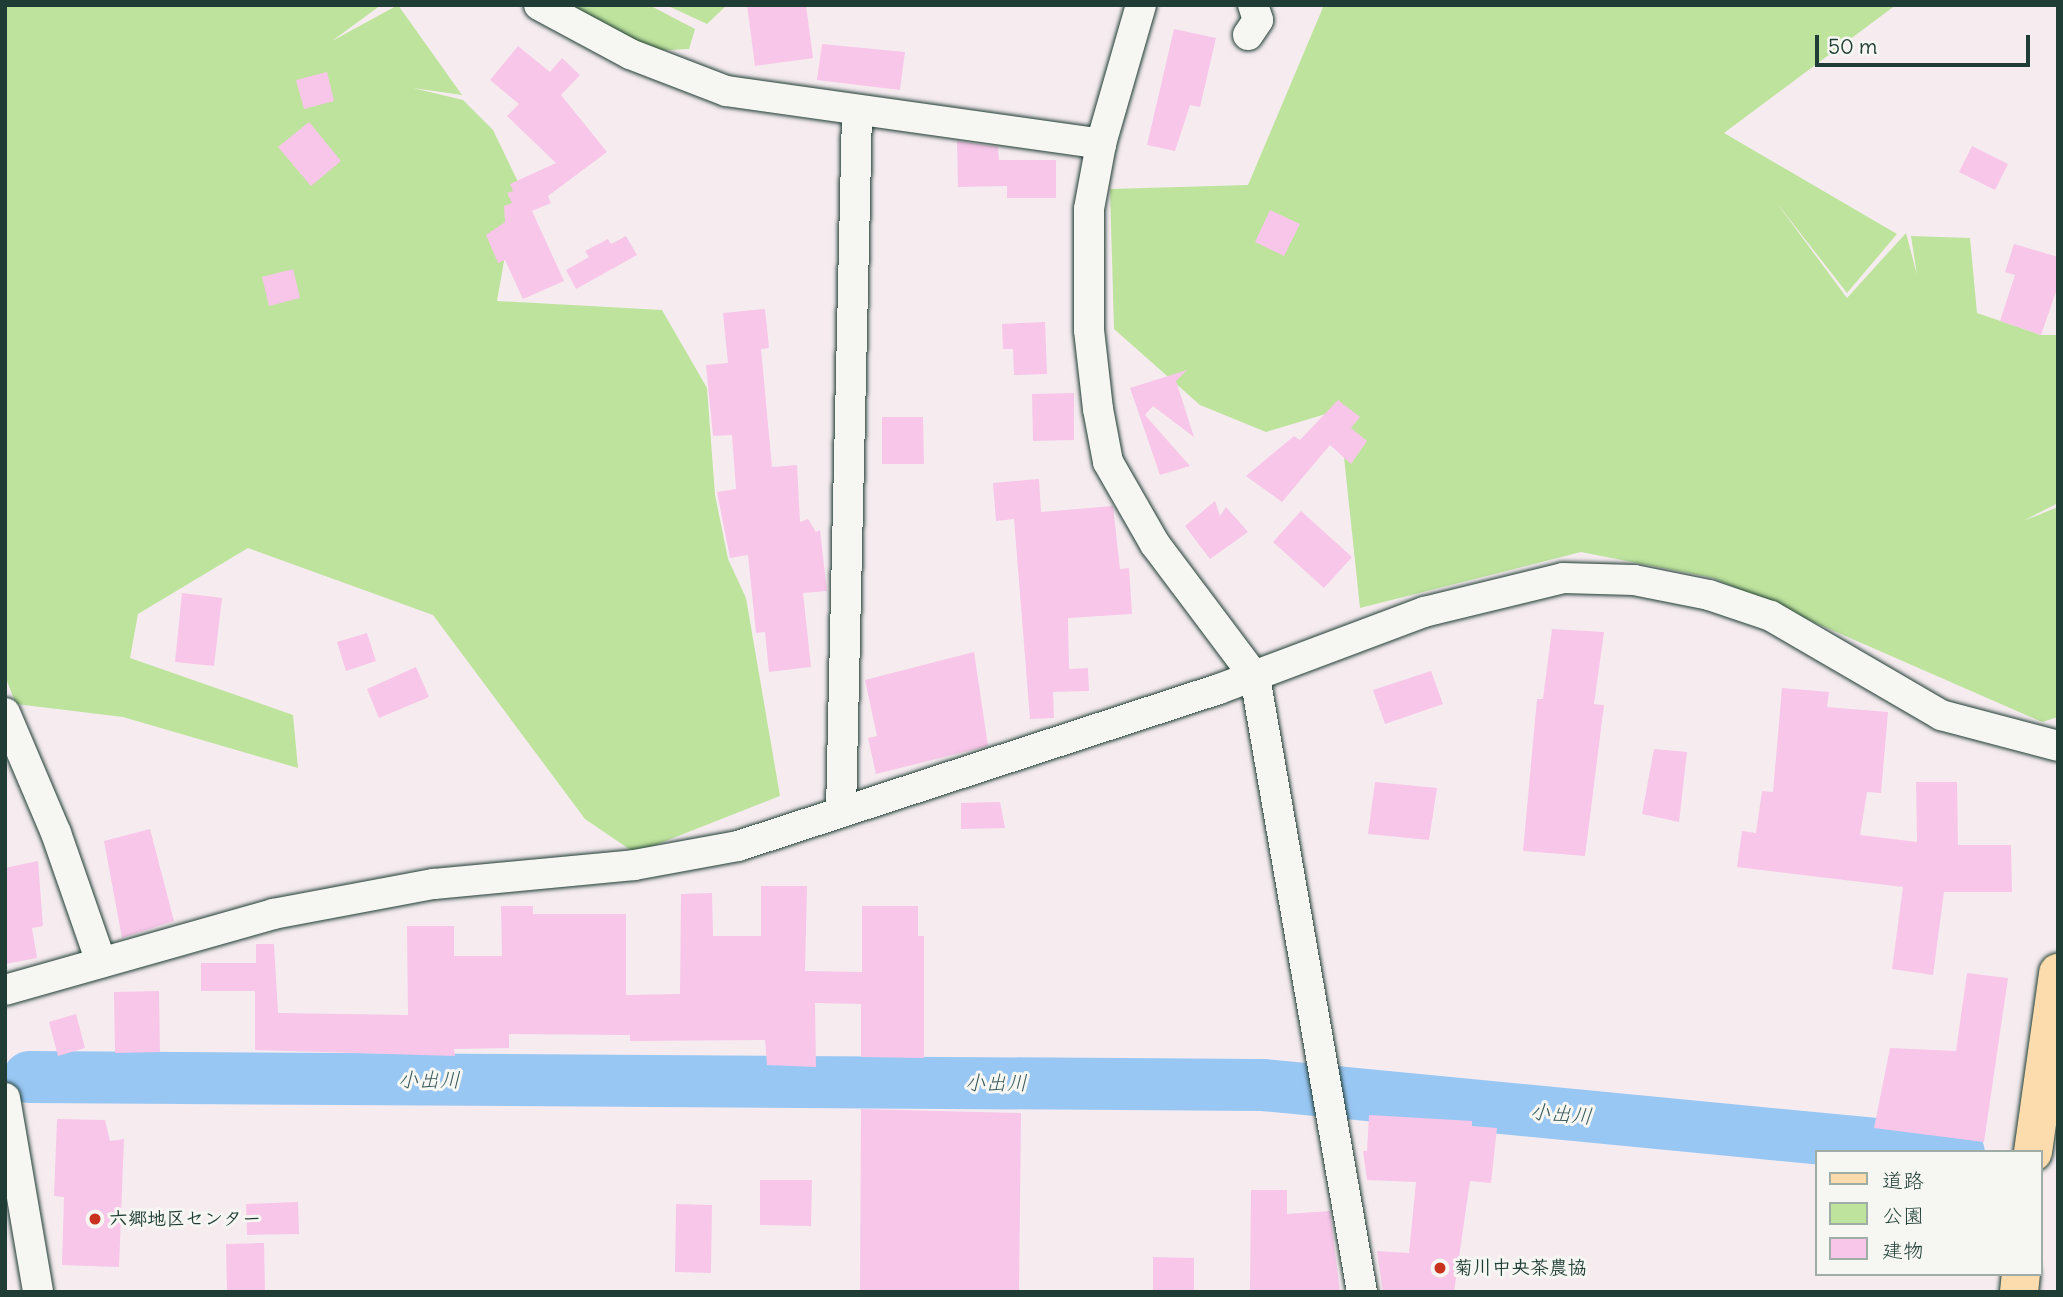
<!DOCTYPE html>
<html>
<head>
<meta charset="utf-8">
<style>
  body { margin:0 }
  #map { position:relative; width:2063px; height:1297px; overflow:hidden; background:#f6ecf0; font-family:Delius,"Klee One",sans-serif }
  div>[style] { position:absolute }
  .green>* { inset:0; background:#bee39d }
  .river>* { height:52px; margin:-26px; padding:0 26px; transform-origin:26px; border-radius:26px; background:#99c7f4 }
  .building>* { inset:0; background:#f7c6e8 }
  .roads { filter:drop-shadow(0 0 2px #1f3d34) drop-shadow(0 0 2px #1f3d34) }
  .minor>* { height:30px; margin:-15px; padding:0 15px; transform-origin:15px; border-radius:15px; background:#f6f6f2 }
  .major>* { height:38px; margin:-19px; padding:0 19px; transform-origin:19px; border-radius:19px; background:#fcdcac }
  .dots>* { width:19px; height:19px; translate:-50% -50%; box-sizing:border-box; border:4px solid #f6f6f2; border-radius:50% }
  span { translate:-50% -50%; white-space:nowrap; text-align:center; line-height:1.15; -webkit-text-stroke:6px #f6f6f2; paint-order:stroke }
  .poi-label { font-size:19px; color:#1f3d34; font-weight:700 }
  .left { translate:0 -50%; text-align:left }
  .water-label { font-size:21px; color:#37595a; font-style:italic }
  .frame { position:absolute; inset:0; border:7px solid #1f3d34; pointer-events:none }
  .legend { position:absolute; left:1815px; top:1150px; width:228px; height:126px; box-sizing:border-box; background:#f6f6f2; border:2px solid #a0aca6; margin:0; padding:9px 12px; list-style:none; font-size:21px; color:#1f3d34 }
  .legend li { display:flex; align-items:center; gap:14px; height:35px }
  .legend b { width:35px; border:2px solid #a0aca6 }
  .scale { position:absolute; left:1815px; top:35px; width:215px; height:32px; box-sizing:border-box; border:4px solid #1f3d34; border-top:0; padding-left:9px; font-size:21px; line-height:24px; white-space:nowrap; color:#1f3d34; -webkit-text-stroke:5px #f6f6f2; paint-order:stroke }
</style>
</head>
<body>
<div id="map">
  <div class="green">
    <div style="clip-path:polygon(5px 5px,381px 5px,332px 41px,398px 5px,462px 95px,413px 88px,463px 100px,493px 130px,518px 182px,497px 301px,662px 310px,707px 388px,715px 495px,728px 559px,746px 598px,780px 796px,635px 853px,585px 819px,433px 615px,248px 548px,138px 614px,130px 658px,293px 715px,298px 768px,123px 717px,16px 704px,5px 676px)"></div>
    <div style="clip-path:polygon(567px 5px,649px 5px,695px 29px,689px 49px,652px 51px)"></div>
    <div style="clip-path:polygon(666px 5px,727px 5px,707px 24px)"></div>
    <div style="clip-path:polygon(1324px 5px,1896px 5px,1724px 133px,1897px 234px,1847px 293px,1776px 202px,1847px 298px,1906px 233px,1917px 275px,1911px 236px,1970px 238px,1977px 313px,2041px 335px,2058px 335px,2058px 503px,2023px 521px,2058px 507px,2058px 717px,2042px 722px,1713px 578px,1581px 552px,1360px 608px,1339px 410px,1266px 432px,1200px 405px,1114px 329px,1110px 189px,1248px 185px)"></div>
  </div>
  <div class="river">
    <div style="left:29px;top:1077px;width:1234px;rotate:0.37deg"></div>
    <div style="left:1263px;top:1085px;width:699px;rotate:5.5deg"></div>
  </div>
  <div class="building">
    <div style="clip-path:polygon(747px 5px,806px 5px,813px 58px,755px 66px)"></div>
    <div style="clip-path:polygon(1174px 29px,1216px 38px,1200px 107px,1190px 105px,1175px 151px,1147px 145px)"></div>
    <div style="clip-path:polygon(822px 44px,905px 52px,900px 90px,817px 80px)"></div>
    <div style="clip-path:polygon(518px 46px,550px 72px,562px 58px,580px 75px,561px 95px,607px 152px,548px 196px,551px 203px,532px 211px,564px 281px,523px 299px,505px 260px,498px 263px,486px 235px,505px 222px,504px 206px,512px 203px,507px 193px,513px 191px,510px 184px,556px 163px,507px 116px,519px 104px,490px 80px)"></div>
    <div style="clip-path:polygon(327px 72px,334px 101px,304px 109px,296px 80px)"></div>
    <div style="clip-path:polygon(309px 122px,341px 161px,311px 186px,278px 147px)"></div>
    <div style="clip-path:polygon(957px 141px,998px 147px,999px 160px,1056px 160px,1056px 198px,1007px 198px,1007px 186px,958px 187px)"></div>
    <div style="clip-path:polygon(1972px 146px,2008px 164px,1995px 190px,1959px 172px)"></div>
    <div style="clip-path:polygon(1270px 210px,1300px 224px,1284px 256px,1255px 242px)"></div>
    <div style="clip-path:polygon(626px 236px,637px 255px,576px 289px,566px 270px,589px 257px,585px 251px,608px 239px,611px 244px)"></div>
    <div style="clip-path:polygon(2014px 244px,2058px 257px,2058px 286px,2041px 335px,2000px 321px,2015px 275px,2005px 272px)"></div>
    <div style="clip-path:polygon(293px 269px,300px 298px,269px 306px,262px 277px)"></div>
    <div style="clip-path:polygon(765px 309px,769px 348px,761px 349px,772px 467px,797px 465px,800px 522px,808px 519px,816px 532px,820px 530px,827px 591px,803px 593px,811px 667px,769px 672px,765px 632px,756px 633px,748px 555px,730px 558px,717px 492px,736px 489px,732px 435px,713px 436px,706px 365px,728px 363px,723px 313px)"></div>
    <div style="clip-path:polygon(1045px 322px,1047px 374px,1014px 375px,1013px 349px,1003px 349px,1002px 324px)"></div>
    <div style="clip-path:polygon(1187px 370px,1176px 381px,1194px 437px,1153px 406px,1145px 415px,1190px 466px,1160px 475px,1130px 388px)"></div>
    <div style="clip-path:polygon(1074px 393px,1074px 440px,1033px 441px,1032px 394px)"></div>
    <div style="clip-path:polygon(1338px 400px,1360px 417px,1351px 428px,1367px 441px,1351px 464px,1330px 445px,1282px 502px,1246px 476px,1294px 436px,1300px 440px)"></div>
    <div style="clip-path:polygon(882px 417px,923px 417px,924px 464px,882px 464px)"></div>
    <div style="clip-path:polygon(1039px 479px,1041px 512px,1113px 506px,1120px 569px,1129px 568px,1132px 614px,1068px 618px,1069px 669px,1088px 668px,1089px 691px,1053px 692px,1054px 718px,1030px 719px,1014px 519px,996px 521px,993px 483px)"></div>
    <div style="clip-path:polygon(1215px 501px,1220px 516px,1226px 507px,1248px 532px,1210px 559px,1185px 526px)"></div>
    <div style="clip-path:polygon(1301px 511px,1352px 557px,1324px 588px,1273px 542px)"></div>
    <div style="clip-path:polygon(182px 593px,222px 598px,214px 666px,175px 662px)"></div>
    <div style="clip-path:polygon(1552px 629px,1604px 632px,1594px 704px,1604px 705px,1585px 856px,1523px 851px,1537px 699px,1543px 699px)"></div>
    <div style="clip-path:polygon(367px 633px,376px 661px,346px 671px,337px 642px)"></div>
    <div style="clip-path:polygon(974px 652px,988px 746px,876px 774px,868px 738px,877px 736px,865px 680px)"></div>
    <div style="clip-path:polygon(416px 667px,429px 697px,379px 718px,367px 689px)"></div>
    <div style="clip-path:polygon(1431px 671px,1443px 704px,1385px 724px,1373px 690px)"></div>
    <div style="clip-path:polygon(1782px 688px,1829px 692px,1827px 707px,1888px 712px,1881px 793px,1867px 792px,1860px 835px,1917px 842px,1916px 782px,1957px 782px,1958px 845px,2011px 845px,2012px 892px,1944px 892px,1933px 975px,1892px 969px,1903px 887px,1737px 867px,1742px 831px,1756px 833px,1762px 791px,1773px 792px)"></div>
    <div style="clip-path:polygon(1654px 749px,1687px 752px,1679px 822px,1642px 814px)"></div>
    <div style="clip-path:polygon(1375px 782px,1437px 788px,1429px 840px,1368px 834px)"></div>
    <div style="clip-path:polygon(1000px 802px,1005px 828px,961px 829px,961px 803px)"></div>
    <div style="clip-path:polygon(150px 829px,174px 921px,122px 938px,104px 841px)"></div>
    <div style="clip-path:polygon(38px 861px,43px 926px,32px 928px,37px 958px,5px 964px,5px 868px)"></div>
    <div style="clip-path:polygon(761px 886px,807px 886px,805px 971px,862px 972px,862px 906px,918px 906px,918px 936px,924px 936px,924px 1058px,861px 1057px,861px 1004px,815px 1003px,816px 1067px,767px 1065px,765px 1040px,630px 1041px,630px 1035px,509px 1034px,509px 1048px,454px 1049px,455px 1056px,255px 1050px,255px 991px,201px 991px,201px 963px,256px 963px,256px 944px,274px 944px,278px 1013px,408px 1015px,407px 926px,454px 926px,454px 956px,502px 956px,501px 906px,533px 906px,533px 914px,626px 914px,626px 995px,680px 994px,681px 894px,712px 893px,713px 936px,761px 936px)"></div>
    <div style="clip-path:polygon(1967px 973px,2008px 978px,1984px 1142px,1874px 1128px,1890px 1048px,1956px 1051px)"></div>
    <div style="clip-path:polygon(159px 991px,160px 1052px,115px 1053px,114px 992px)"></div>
    <div style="clip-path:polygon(76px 1014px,85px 1048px,58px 1056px,49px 1022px)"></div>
    <div style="clip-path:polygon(861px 1109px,1021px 1113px,1019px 1292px,860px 1292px)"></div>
    <div style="clip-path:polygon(1369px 1115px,1472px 1121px,1472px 1126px,1497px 1128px,1491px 1183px,1470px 1181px,1454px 1292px,1383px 1292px,1377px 1251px,1409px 1253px,1416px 1182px,1367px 1180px,1363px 1151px,1367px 1151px)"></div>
    <div style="clip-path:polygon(57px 1119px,105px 1120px,110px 1141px,124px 1139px,119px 1267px,62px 1265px,64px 1197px,54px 1196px)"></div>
    <div style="clip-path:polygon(760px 1180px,812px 1180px,811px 1226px,760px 1225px)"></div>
    <div style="clip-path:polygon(1251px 1190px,1287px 1190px,1287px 1214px,1330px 1211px,1340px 1292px,1250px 1292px)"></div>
    <div style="clip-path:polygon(298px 1202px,299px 1234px,247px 1235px,246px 1204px)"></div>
    <div style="clip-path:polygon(676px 1204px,712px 1205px,711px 1273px,675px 1272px)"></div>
    <div style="clip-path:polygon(264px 1243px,265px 1292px,227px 1292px,226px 1244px)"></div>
    <div style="clip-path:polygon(1153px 1257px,1194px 1258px,1194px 1292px,1153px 1292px)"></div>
  </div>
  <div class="roads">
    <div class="minor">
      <div style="left:539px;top:5px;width:103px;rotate:28.3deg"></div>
      <div style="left:630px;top:54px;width:103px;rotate:21.1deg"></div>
      <div style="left:726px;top:91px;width:379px;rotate:8deg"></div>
      <div style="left:1141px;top:5px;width:145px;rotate:106.1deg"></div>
      <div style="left:1101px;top:144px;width:66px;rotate:100.5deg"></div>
      <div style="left:1089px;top:209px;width:121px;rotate:90deg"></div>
      <div style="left:1089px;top:330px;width:80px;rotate:83.5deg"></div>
      <div style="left:1098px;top:409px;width:54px;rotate:79.3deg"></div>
      <div style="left:1108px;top:462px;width:95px;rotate:60.2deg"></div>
      <div style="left:1155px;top:544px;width:166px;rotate:53.1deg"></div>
      <div style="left:1255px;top:677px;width:624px;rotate:80.13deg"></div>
      <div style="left:1248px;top:35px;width:18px;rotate:-56deg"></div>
      <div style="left:1258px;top:20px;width:16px;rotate:-108deg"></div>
      <div style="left:5px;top:713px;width:130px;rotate:67deg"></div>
      <div style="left:56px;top:833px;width:137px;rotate:70.8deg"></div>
      <div style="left:841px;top:812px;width:702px;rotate:-88.69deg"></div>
      <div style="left:5px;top:990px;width:279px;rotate:-15.8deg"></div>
      <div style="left:273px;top:914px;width:164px;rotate:-10.6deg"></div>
      <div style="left:434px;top:884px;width:201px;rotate:-5.4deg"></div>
      <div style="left:634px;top:865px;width:106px;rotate:-10.4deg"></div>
      <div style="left:738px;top:846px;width:506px;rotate:-18.08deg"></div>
      <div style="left:1219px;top:689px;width:219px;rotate:-20.6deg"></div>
      <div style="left:1424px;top:612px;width:143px;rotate:-13.7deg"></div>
      <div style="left:1563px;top:578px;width:71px;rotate:1.6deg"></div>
      <div style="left:1634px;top:580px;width:76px;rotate:11.3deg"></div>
      <div style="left:1709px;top:595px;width:65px;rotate:18.7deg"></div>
      <div style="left:1771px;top:616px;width:197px;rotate:30.2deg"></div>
      <div style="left:1941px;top:715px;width:121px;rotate:14.8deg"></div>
      <div style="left:5px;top:1098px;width:197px;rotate:80.3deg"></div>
    </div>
    <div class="major">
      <div style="left:2033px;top:1152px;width:181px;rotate:-82deg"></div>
      <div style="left:2019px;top:1292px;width:18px;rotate:-84deg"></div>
    </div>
  </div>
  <div class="dots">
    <div style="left:95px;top:1219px;background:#c8321e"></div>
    <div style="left:1440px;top:1268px;background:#c8321e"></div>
  </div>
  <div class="poi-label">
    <span class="left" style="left:109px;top:1219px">六郷地区センター</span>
    <span class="left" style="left:1454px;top:1268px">菊川中央茶農協</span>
  </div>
  <div class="water-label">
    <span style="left:429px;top:1080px">小出川</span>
    <span style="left:996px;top:1083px">小出川</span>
    <span style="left:1561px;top:1114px;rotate:5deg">小出川</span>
  </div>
  <div class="frame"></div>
  <ul class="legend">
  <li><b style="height:9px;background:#fcdcac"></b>道路</li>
  <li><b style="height:19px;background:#bee39d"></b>公園</li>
  <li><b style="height:19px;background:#f7c6e8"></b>建物</li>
  </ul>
  <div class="scale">50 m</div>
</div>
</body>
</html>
